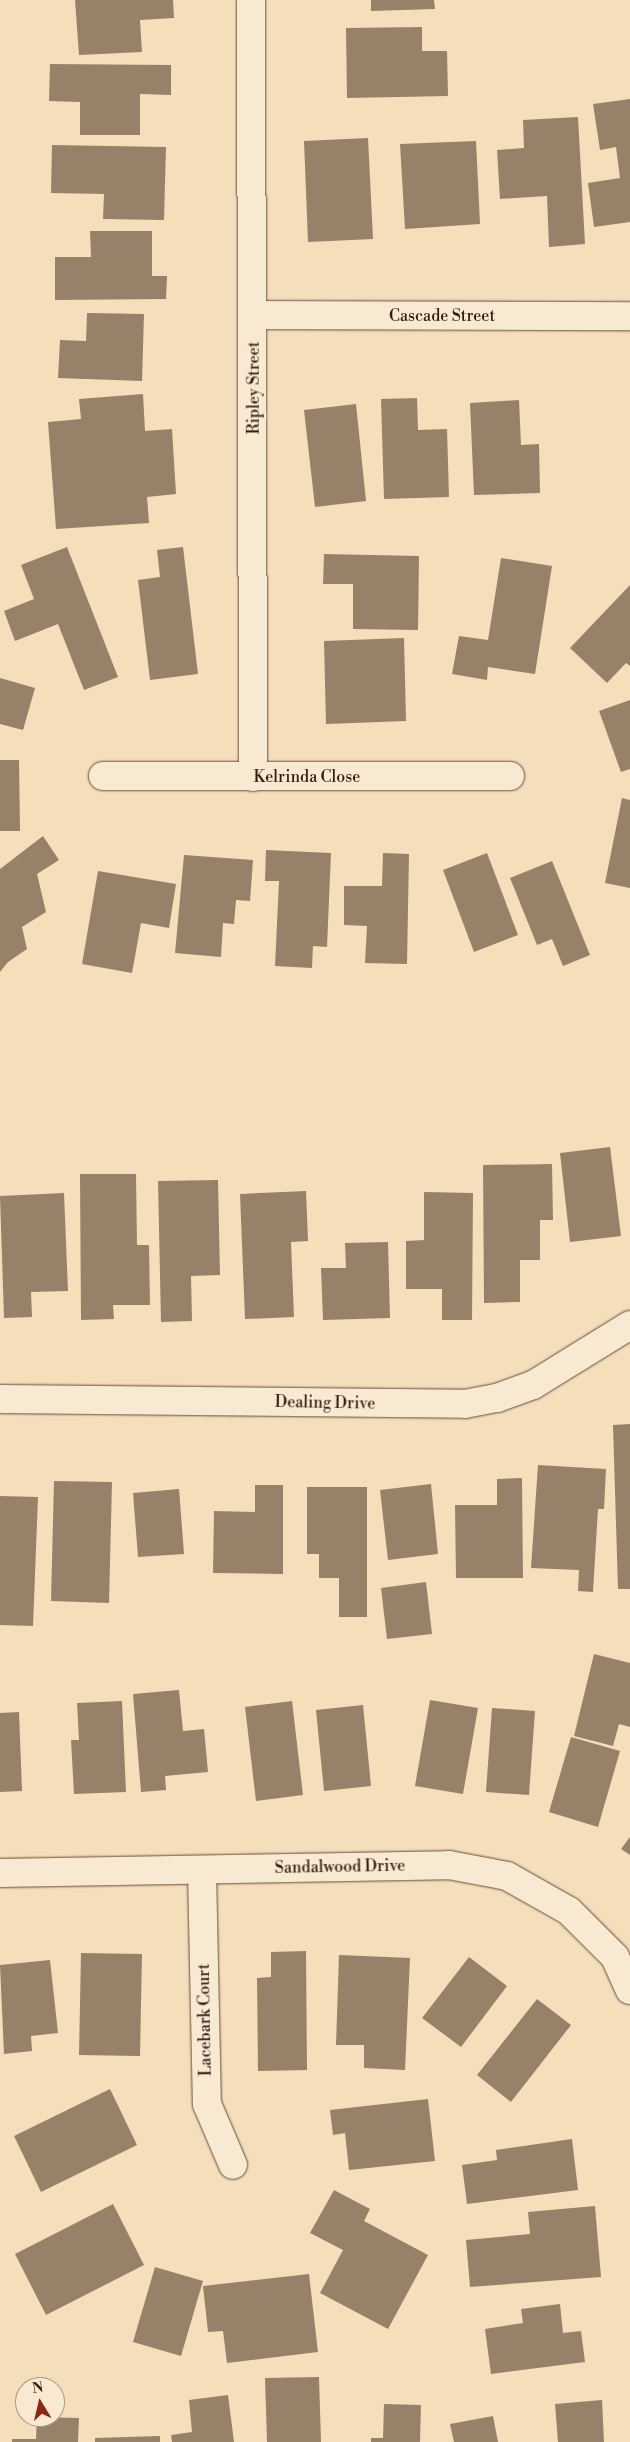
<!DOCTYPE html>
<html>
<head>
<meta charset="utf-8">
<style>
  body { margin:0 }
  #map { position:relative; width:630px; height:2442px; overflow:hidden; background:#f5deba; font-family:"Libre Bodoni",serif }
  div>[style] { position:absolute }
  .building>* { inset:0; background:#988169 }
  .roads { filter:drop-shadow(0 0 1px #644d3c) drop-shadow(0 0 1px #644d3c) }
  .minor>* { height:28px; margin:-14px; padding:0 14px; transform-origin:14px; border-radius:14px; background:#f8ead2 }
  span { translate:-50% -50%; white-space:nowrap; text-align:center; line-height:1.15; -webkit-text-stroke:4.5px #f8ead2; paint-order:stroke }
  .street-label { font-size:16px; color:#331d12 }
  .north { position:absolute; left:15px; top:2377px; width:50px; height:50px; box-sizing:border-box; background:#f8ead2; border:1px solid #a99885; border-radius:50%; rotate:351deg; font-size:14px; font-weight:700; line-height:20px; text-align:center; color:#331d12 }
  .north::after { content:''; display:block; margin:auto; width:18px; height:22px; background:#8f2418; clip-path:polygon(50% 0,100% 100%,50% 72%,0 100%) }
</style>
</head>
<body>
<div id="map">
  <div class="building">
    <div style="clip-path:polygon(75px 0,173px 0,174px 18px,140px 20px,142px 52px,79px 55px)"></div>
    <div style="clip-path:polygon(371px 0,434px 0,435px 9px,371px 11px)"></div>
    <div style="clip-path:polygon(422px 27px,422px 51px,447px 51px,448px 96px,347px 98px,346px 28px)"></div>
    <div style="clip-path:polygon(50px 64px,171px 65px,171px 95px,140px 94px,140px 135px,80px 135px,80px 102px,49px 101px)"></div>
    <div style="clip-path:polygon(630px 99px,630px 222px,594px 227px,588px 183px,620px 178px,616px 147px,600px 150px,593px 104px)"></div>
    <div style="clip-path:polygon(578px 117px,585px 244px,549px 247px,547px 196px,500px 199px,497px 150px,524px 148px,523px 120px)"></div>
    <div style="clip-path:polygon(368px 138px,373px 239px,308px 242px,304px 141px)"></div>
    <div style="clip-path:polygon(476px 141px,480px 224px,405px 229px,400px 144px)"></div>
    <div style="clip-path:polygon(52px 145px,166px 147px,164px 220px,103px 219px,104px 194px,51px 193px)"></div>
    <div style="clip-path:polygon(90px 231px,152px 231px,152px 276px,167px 276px,166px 299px,55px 300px,55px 257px,91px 257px)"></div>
    <div style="clip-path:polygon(87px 313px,144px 314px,142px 381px,58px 378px,60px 340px,86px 341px)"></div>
    <div style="clip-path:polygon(143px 394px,145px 431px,172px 429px,176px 494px,147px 497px,149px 523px,56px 529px,48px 422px,81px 419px,79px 399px)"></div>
    <div style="clip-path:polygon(417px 398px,418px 430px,447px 429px,449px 497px,384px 499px,381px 399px)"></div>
    <div style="clip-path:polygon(519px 400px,521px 445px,539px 444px,540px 493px,474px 495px,470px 403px)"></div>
    <div style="clip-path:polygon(356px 404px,366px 501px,315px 507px,304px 410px)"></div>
    <div style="clip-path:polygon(67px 547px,118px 677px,84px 690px,58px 624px,15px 641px,4px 611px,34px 599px,21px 565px)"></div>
    <div style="clip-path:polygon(183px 547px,198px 674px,150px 680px,138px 580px,160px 577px,157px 550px)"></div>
    <div style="clip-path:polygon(324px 554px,419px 556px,418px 630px,353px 629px,353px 584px,323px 584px)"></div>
    <div style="clip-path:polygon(501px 558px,552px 566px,535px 674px,488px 667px,487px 680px,452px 674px,459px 636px,488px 640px)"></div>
    <div style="clip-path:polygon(630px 585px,630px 666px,626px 663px,607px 683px,570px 648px)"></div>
    <div style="clip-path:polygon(404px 638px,406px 721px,326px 724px,324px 641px)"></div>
    <div style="clip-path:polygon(0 678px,35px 688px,23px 730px,0 724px)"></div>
    <div style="clip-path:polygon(630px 700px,630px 769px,621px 772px,599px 711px)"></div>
    <div style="clip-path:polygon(0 760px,19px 760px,20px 831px,0 831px)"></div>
    <div style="clip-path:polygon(622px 798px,630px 800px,630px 888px,605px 883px)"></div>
    <div style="clip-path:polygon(43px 836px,59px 860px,37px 874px,46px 912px,22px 927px,27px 949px,8px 962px,0 972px,0 869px)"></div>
    <div style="clip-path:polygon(266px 850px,331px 853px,327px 947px,313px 946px,312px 968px,275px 966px,279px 881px,265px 881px)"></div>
    <div style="clip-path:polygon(383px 853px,409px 854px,407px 964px,365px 963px,367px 926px,344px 925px,344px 886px,382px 886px)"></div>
    <div style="clip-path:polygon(487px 853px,518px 935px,474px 952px,443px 870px)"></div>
    <div style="clip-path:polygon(184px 855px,253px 860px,250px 901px,236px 900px,234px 924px,223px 923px,221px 957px,175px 953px)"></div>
    <div style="clip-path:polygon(552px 861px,590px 955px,563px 966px,552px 939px,537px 945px,510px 878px)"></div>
    <div style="clip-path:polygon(98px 871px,176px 884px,169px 928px,141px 923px,132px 973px,82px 964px)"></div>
    <div style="clip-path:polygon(610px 1147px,621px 1236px,570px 1242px,560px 1153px)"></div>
    <div style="clip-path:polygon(552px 1164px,553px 1220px,540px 1220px,540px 1260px,520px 1260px,520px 1302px,484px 1303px,483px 1165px)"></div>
    <div style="clip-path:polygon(80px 1174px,136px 1174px,137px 1245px,149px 1245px,150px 1305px,113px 1305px,114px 1319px,81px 1320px)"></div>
    <div style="clip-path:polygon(218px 1180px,220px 1275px,191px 1276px,192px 1321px,161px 1322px,158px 1181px)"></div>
    <div style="clip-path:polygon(306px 1191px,308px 1241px,291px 1242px,294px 1317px,245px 1319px,240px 1194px)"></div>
    <div style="clip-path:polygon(424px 1192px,473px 1193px,472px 1320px,442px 1320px,442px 1289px,406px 1289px,406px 1241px,424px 1240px)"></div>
    <div style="clip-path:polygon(64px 1193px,68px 1291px,31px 1292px,32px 1317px,4px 1318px,0 1196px)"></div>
    <div style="clip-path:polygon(388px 1242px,390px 1318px,323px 1320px,321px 1268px,346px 1268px,345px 1243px)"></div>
    <div style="clip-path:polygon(630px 1424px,630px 1589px,618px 1589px,613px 1425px)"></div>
    <div style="clip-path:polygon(538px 1465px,606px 1469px,604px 1509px,598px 1509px,593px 1592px,578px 1591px,579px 1570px,531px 1568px)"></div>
    <div style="clip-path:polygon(522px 1478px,523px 1578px,456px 1578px,455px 1505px,497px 1505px,497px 1479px)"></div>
    <div style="clip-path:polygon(54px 1481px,112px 1482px,109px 1603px,51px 1601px)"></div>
    <div style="clip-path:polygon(431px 1484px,438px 1554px,388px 1560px,380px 1490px)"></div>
    <div style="clip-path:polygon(255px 1485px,283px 1485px,283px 1574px,213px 1573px,214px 1511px,255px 1512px)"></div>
    <div style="clip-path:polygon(307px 1487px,367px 1487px,367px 1617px,339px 1617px,339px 1578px,319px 1578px,319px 1554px,307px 1554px)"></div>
    <div style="clip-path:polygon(179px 1489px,184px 1554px,138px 1557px,133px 1493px)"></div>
    <div style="clip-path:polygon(0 1496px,38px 1497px,33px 1626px,0 1625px)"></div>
    <div style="clip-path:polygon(426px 1582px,432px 1634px,387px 1639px,381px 1588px)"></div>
    <div style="clip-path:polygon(594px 1654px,630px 1663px,630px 1727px,619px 1724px,613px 1746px,574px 1736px)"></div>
    <div style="clip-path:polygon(179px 1690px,183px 1731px,204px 1729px,208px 1772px,165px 1776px,166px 1790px,141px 1792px,133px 1694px)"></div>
    <div style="clip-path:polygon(430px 1700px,478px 1708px,463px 1794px,415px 1786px)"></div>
    <div style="clip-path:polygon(122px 1701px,126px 1792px,74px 1794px,71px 1740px,79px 1740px,77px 1703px)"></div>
    <div style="clip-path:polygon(292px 1701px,303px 1795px,256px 1801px,245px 1707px)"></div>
    <div style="clip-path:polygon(363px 1705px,371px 1786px,324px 1791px,316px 1710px)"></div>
    <div style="clip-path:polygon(492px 1708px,535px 1711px,529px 1795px,486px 1792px)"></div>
    <div style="clip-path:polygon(19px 1712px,22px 1791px,0 1792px,0 1713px)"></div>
    <div style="clip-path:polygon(571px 1737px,620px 1751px,598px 1827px,549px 1812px)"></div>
    <div style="clip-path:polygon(630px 1837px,630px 1855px,621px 1849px)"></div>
    <div style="clip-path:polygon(306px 1951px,307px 2070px,258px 2071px,257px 1978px,271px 1977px,271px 1952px)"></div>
    <div style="clip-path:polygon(81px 1953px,142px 1954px,140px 2056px,79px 2055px)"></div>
    <div style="clip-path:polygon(339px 1955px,410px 1958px,405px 2070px,364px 2068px,364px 2045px,336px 2045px)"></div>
    <div style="clip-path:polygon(469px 1957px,507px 1986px,461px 2047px,422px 2018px)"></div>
    <div style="clip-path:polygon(50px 1960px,58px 2033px,31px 2036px,32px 2051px,4px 2054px,0 1965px)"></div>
    <div style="clip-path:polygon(537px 1999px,571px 2025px,511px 2102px,477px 2075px)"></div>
    <div style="clip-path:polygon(110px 2089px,137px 2145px,41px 2192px,14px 2136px)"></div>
    <div style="clip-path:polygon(428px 2099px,435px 2161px,349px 2170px,345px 2133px,333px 2135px,330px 2110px)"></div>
    <div style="clip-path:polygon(572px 2139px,578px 2190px,467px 2204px,462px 2165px,497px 2160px,496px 2150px)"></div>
    <div style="clip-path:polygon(334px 2190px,370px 2209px,364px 2221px,428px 2255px,388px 2329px,320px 2293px,343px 2250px,310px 2233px)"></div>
    <div style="clip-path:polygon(113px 2204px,144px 2265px,46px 2315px,15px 2254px)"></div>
    <div style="clip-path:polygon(595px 2206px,601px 2277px,470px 2287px,466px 2240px,530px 2234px,528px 2212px)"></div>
    <div style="clip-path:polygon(155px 2267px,203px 2281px,181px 2356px,133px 2342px)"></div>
    <div style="clip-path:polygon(309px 2274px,318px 2352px,227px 2363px,223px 2331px,208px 2332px,203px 2286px)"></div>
    <div style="clip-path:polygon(560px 2304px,563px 2333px,581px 2331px,585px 2362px,491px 2374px,485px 2329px,523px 2323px,521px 2309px)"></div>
    <div style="clip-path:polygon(319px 2377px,321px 2442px,267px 2442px,265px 2378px)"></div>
    <div style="clip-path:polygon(228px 2395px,234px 2442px,172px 2442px,171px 2435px,192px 2432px,189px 2400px)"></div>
    <div style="clip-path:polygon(602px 2400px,604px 2442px,558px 2442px,555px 2404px)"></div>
    <div style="clip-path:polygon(384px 2404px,421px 2405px,420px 2442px,371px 2442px,371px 2438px,383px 2438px)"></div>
    <div style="clip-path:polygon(493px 2416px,498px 2442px,454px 2442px,450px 2424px)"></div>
    <div style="clip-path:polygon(37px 2417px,79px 2418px,78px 2442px,12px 2442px,12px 2439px,36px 2439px)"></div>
    <div style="clip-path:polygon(160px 2436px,160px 2442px,95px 2442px,95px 2438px)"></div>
  </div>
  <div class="roads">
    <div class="minor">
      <div style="left:251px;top:0;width:777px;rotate:89.85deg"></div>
      <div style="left:254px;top:315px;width:376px;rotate:0.2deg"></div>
      <div style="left:103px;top:776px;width:407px"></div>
      <div style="left:0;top:1399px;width:465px;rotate:0.6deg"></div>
      <div style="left:465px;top:1404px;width:33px;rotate:-11deg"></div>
      <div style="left:497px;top:1398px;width:38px;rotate:-20deg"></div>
      <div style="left:533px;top:1385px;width:114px;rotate:-31.7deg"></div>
      <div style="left:202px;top:1870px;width:234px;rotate:88.8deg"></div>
      <div style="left:207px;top:2104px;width:66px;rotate:66.9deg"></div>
      <div style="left:0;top:1873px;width:449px;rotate:-1deg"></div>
      <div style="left:449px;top:1865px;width:59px;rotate:10.7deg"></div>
      <div style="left:507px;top:1876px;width:71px;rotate:29.4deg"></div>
      <div style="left:569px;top:1911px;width:65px;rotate:45deg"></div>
      <div style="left:615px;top:1957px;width:36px;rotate:66deg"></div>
    </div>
  </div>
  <div class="street-label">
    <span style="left:442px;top:316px">Cascade Street</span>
    <span style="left:254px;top:388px;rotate:-90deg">Ripley Street</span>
    <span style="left:307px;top:777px">Kelrinda Close</span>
    <span style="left:325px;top:1403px;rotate:1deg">Dealing Drive</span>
    <span style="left:340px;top:1867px;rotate:-1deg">Sandalwood Drive</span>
    <span style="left:205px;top:2020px;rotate:-91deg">Lacebark Court</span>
  </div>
  <div class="north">N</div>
</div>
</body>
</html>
